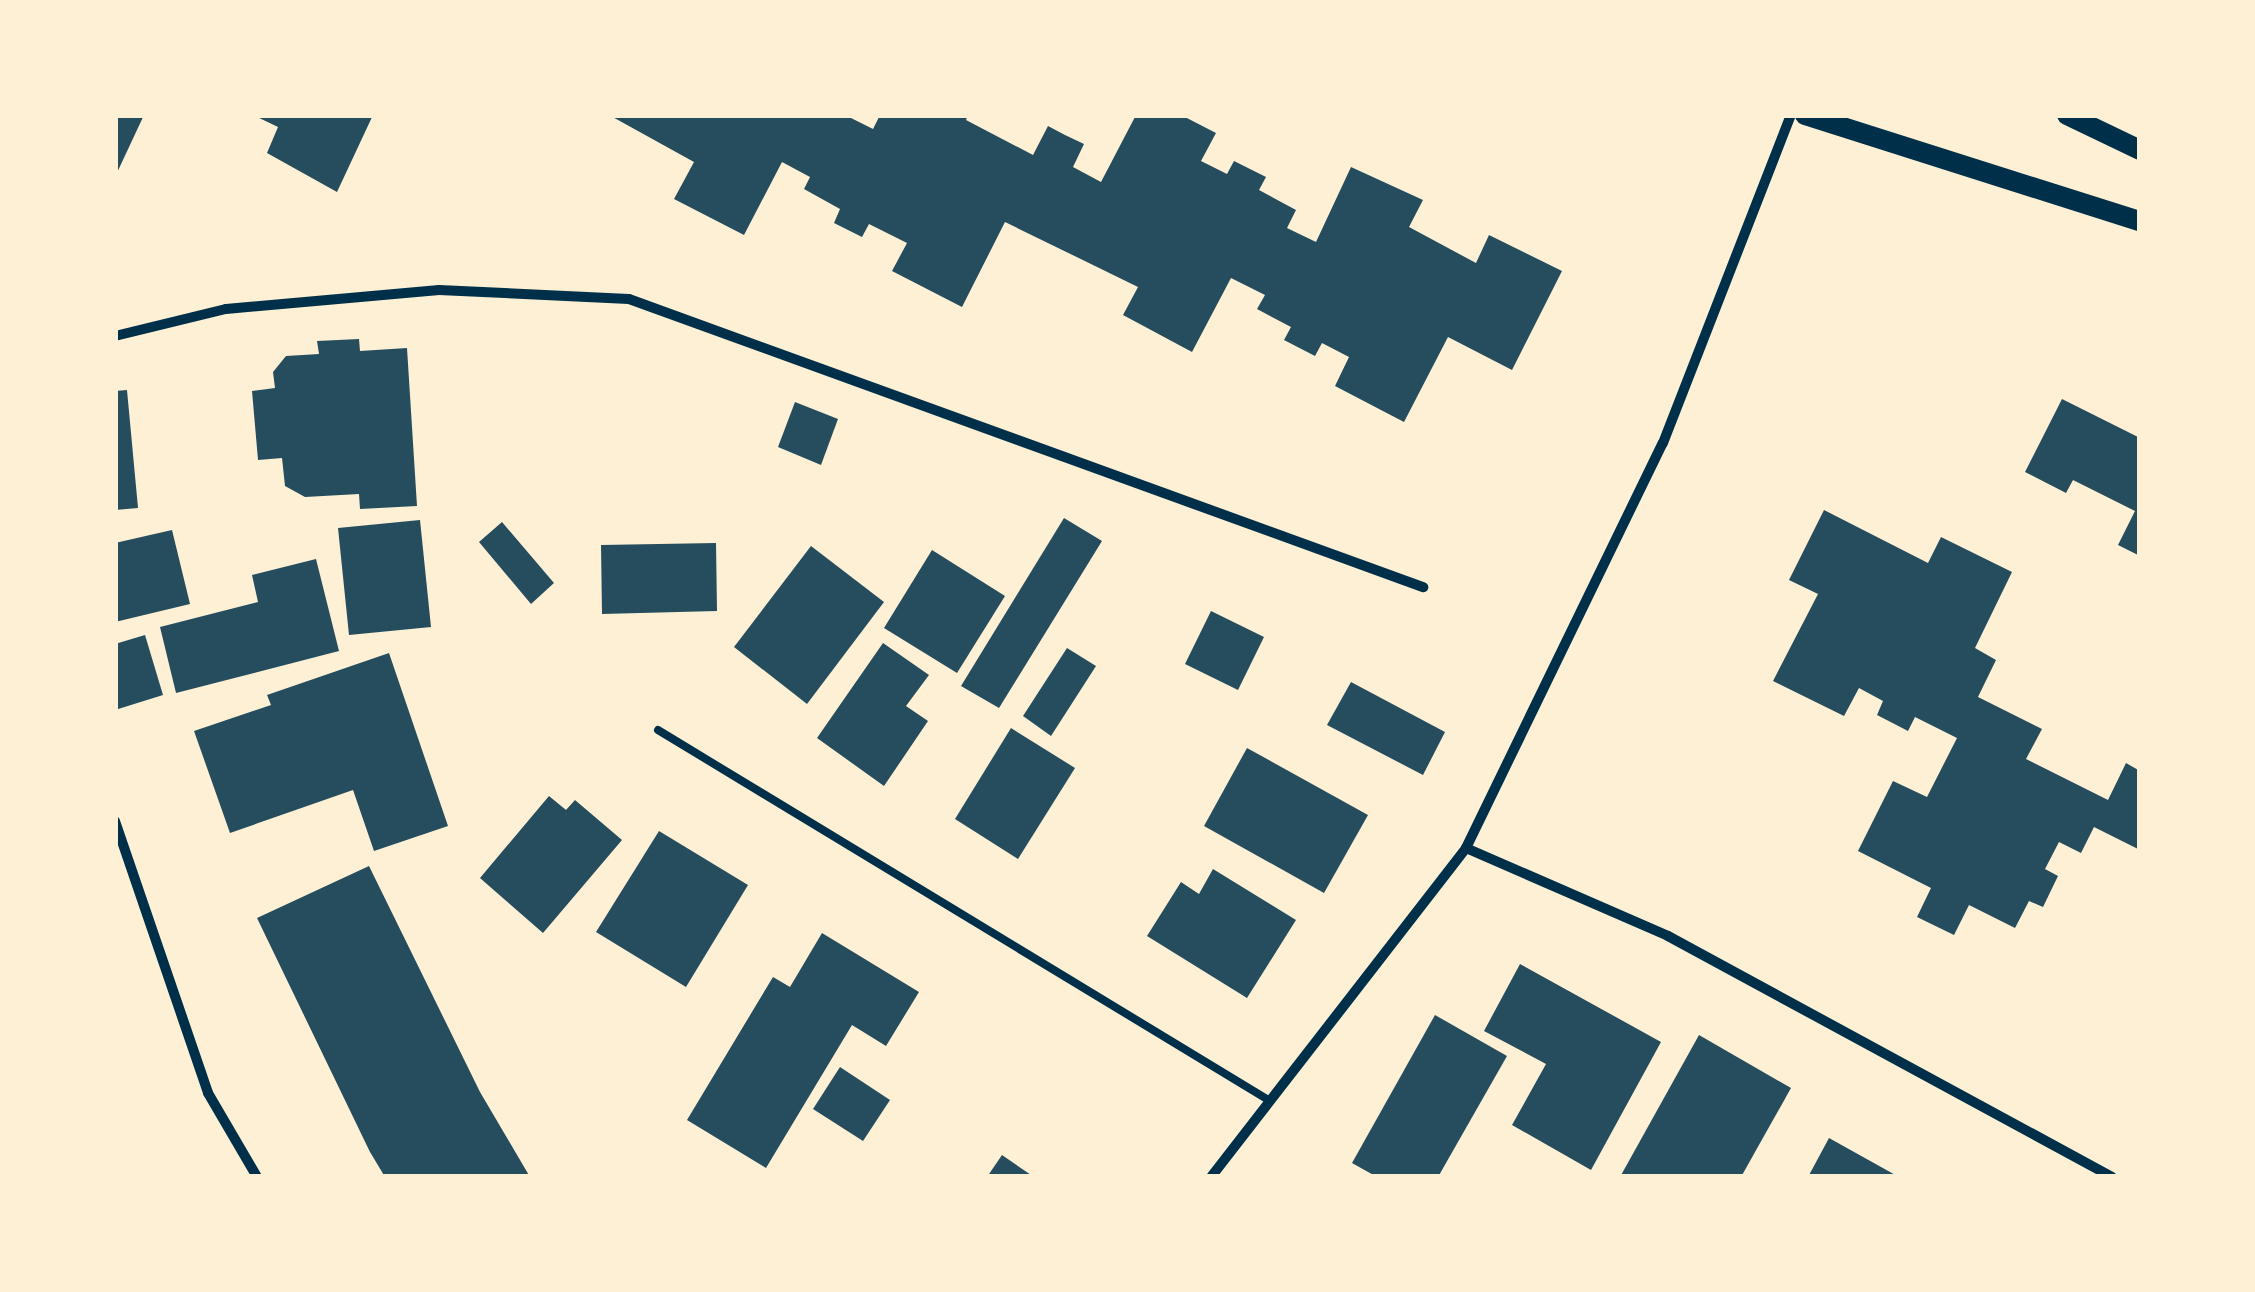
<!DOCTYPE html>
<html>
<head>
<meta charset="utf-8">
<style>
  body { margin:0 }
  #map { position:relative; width:2255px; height:1292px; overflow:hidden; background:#fdf0d5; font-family:"Work Sans",sans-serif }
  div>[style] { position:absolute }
  .building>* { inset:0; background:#264d5e }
  .service>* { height:8px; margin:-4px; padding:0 4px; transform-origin:4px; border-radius:4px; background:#003049 }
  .minor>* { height:10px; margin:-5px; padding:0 5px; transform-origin:5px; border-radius:5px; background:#003049 }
  .secondary>* { height:20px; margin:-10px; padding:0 10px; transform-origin:10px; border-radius:10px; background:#003049 }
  span { translate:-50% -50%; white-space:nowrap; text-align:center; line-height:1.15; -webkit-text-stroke:8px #fdf0d5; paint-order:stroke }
  .frame { position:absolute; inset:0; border:118px solid #fdf0d5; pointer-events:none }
</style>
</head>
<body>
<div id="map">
  <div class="building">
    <div style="clip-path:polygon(115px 115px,144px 115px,115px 177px)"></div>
    <div style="clip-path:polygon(253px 115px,373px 115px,337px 192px,267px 153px,278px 127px)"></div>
    <div style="clip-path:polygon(609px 115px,845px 115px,873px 129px,880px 115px,968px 115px,966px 120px,1033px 155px,1048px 126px,1065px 135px,1084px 144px,1073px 167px,1101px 182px,1136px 115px,1181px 115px,1216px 133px,1201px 161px,1227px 174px,1234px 161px,1266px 177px,1259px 190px,1296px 210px,1287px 228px,1316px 242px,1351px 167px,1423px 200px,1409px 227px,1476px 263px,1489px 235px,1562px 271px,1512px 370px,1448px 337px,1404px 422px,1335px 386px,1349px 357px,1322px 343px,1315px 356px,1284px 340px,1291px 327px,1257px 309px,1265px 295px,1231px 278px,1192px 352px,1123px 315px,1138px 287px,1005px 222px,962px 307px,892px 271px,907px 243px,869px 224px,862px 237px,834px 223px,840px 209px,804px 189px,810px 177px,782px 162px,744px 235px,674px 199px,694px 162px)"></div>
    <div style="clip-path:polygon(359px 339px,360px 351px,407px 348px,417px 506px,360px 509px,359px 494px,305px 497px,285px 486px,282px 458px,258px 460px,252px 391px,275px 388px,273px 372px,286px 356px,319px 354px,317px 341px)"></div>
    <div style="clip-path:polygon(127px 390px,138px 508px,115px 510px,115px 391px)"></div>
    <div style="clip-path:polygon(2062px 399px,2140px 438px,2140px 556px,2118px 545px,2135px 511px,2073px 480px,2066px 493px,2025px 472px)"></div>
    <div style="clip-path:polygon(795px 402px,838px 419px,821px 465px,778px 447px)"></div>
    <div style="clip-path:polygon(1824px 510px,1928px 563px,1941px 537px,2012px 572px,1975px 648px,1996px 660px,1978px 697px,2042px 729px,2026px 759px,2108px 800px,2126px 763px,2140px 771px,2140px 850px,2094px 827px,2081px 853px,2059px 842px,2045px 869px,2058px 876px,2043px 907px,2029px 901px,2015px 928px,1969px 905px,1954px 935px,1917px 917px,1931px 888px,1858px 851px,1893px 781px,1927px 797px,1957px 738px,1915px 717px,1908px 731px,1877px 715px,1883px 701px,1859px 688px,1844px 716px,1773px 681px,1818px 594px,1789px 580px)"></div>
    <div style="clip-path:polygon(1064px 518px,1102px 541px,999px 708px,961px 686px)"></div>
    <div style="clip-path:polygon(420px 520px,431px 627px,349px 635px,338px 528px)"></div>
    <div style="clip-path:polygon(502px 522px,554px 583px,531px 604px,479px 542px)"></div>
    <div style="clip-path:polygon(172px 530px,190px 604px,115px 622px,115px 543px)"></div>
    <div style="clip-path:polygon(716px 543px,717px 611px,602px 614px,601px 545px)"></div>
    <div style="clip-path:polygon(811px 546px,884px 602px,807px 704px,734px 647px)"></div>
    <div style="clip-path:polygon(932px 550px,1005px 596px,957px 673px,884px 628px)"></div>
    <div style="clip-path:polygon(316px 559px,339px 651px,176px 693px,160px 627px,258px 602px,252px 575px)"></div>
    <div style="clip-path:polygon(1211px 611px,1264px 637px,1238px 690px,1185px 664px)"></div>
    <div style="clip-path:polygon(145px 635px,163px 695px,115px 710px,115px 644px)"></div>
    <div style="clip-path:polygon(883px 643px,929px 675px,906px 706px,928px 721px,884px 786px,817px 738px)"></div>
    <div style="clip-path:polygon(1067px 648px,1096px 666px,1051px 736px,1023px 716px)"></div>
    <div style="clip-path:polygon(389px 653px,448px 826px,374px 851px,353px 790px,230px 833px,194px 731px,271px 705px,267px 695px)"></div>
    <div style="clip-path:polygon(1351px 682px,1445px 732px,1423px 775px,1327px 725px)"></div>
    <div style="clip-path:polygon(1011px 728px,1075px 768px,1018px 859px,955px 819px)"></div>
    <div style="clip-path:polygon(1247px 748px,1368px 815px,1324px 893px,1204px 826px)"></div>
    <div style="clip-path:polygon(549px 796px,566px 810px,575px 800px,622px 840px,543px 933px,480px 878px)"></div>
    <div style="clip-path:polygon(659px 831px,748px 885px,686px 987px,596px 932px)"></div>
    <div style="clip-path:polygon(369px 866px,480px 1092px,530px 1177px,385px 1177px,370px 1152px,257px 918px)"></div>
    <div style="clip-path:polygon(1213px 869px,1296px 920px,1247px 998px,1147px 936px,1181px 882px,1199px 894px)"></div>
    <div style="clip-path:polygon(822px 933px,919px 992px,886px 1046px,852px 1025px,766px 1168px,687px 1120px,773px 977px,790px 987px)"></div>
    <div style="clip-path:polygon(1520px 964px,1661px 1042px,1591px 1170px,1512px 1125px,1546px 1064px,1484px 1031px)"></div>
    <div style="clip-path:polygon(1435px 1015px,1507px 1056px,1438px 1177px,1377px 1177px,1352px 1163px)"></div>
    <div style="clip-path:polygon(1699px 1035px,1791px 1088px,1741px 1177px,1620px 1177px)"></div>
    <div style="clip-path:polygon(840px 1067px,890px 1100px,863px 1141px,813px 1109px)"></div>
    <div style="clip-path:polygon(1829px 1138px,1899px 1177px,1808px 1177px)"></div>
    <div style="clip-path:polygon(1002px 1155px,1034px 1177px,987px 1177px)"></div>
  </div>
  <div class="service">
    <div style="left:658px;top:730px;width:716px;rotate:31.22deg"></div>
  </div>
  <div class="minor">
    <div style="left:115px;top:336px;width:114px;rotate:-13.7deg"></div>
    <div style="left:226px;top:309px;width:214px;rotate:-5.1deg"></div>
    <div style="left:439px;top:290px;width:190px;rotate:2.7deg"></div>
    <div style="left:629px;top:299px;width:845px;rotate:19.94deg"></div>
    <div style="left:115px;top:821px;width:287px;rotate:71.1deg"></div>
    <div style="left:208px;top:1093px;width:97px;rotate:59.7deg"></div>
    <div style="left:1466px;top:848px;width:220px;rotate:23.5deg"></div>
    <div style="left:1668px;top:936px;width:505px;rotate:28.49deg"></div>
    <div style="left:1211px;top:1177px;width:416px;rotate:-52.2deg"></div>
    <div style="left:1466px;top:848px;width:450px;rotate:-64.1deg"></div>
    <div style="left:1663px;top:443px;width:352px;rotate:-68.7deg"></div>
  </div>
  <div class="secondary">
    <div style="left:1805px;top:115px;width:351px;rotate:17.6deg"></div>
    <div style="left:2067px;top:115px;width:81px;rotate:25.6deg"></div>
  </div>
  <div class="frame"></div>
</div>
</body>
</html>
